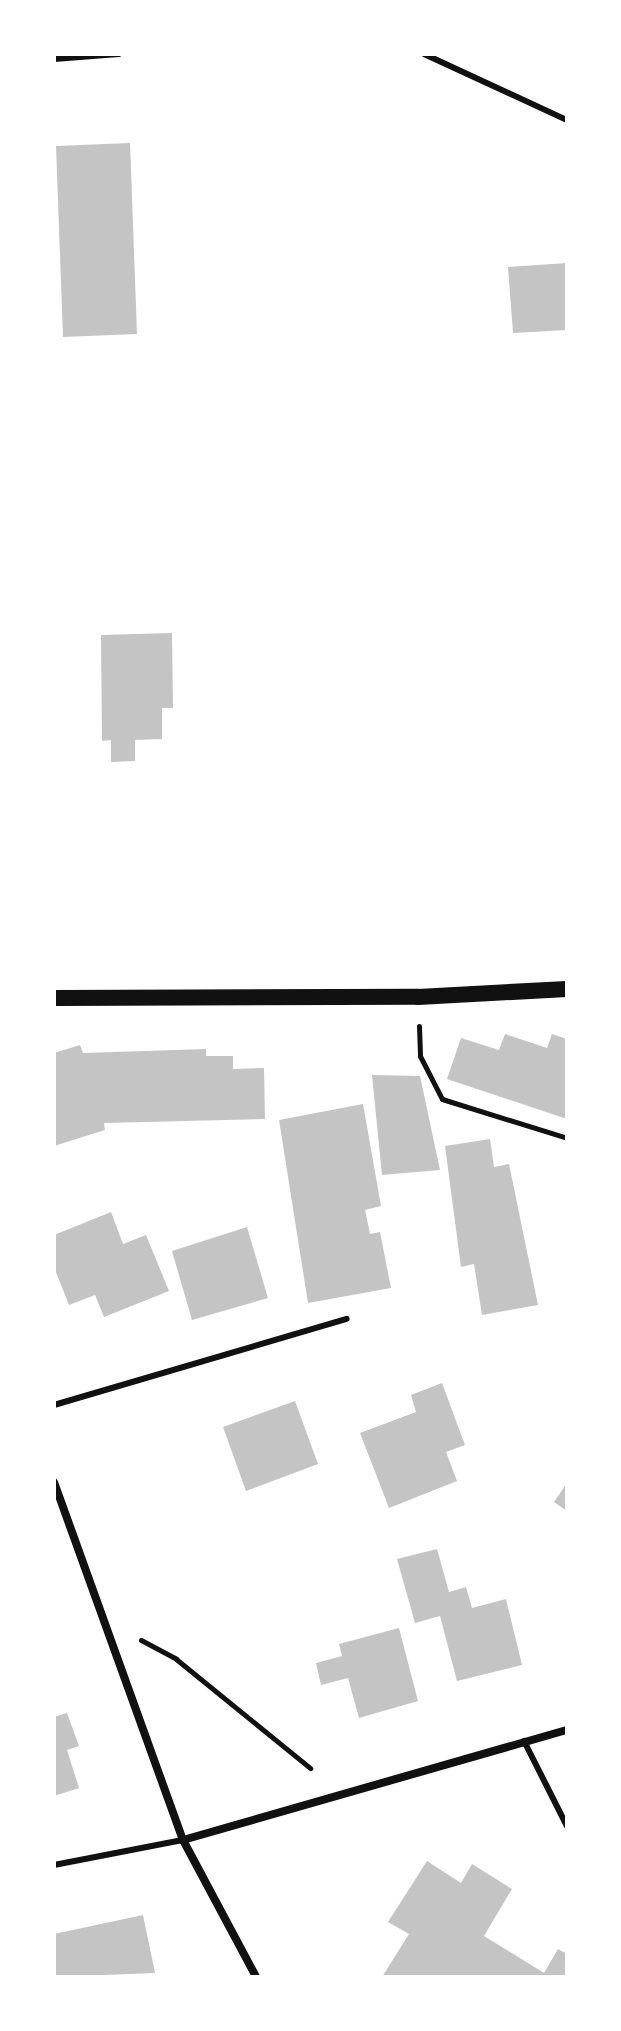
<!DOCTYPE html>
<html>
<head>
<meta charset="utf-8">
<style>
  body { margin:0 }
  #map { position:relative; width:621px; height:2031px; overflow:hidden; background:#fff; font-family:"Golos Text",sans-serif }
  div>[style] { position:absolute }
  .building>* { inset:0; background:#c4c4c4 }
  .path>* { height:5px; margin:-2.5px; padding:0 2.5px; transform-origin:2.5px; border-radius:2.5px; background:#111 }
  .service>* { height:6px; margin:-3px; padding:0 3px; transform-origin:3px; border-radius:3px; background:#111 }
  .minor>* { height:8px; margin:-4px; padding:0 4px; transform-origin:4px; border-radius:4px; background:#111 }
  .secondary>* { height:16px; margin:-8px; padding:0 8px; transform-origin:8px; border-radius:8px; background:#111 }
  span { translate:-50% -50%; white-space:nowrap; text-align:center; line-height:1.15; -webkit-text-stroke:6px #fff; paint-order:stroke }
  .frame { position:absolute; inset:0; border:56px solid #fff; pointer-events:none }
</style>
</head>
<body>
<div id="map">
  <div class="building">
    <div style="clip-path:polygon(130px 143px,137px 334px,63px 337px,56px 146px)"></div>
    <div style="clip-path:polygon(567px 263px,567px 330px,513px 333px,508px 267px)"></div>
    <div style="clip-path:polygon(172px 633px,173px 708px,162px 708px,162px 739px,135px 740px,135px 761px,111px 762px,111px 740px,102px 741px,101px 635px)"></div>
    <div style="clip-path:polygon(505px 1034px,547px 1048px,552px 1034px,567px 1039px,567px 1119px,447px 1079px,461px 1038px,499px 1050px)"></div>
    <div style="clip-path:polygon(80px 1045px,83px 1053px,206px 1049px,206px 1056px,233px 1056px,233px 1069px,264px 1068px,265px 1119px,104px 1123px,105px 1130px,54px 1146px,54px 1053px)"></div>
    <div style="clip-path:polygon(372px 1075px,420px 1076px,440px 1170px,382px 1175px)"></div>
    <div style="clip-path:polygon(363px 1104px,381px 1206px,365px 1210px,370px 1234px,380px 1232px,391px 1288px,308px 1303px,279px 1120px)"></div>
    <div style="clip-path:polygon(490px 1139px,494px 1167px,509px 1164px,538px 1305px,482px 1315px,474px 1264px,461px 1267px,445px 1146px)"></div>
    <div style="clip-path:polygon(111px 1212px,123px 1244px,146px 1235px,169px 1291px,104px 1317px,95px 1295px,69px 1305px,54px 1267px,54px 1235px)"></div>
    <div style="clip-path:polygon(247px 1227px,268px 1298px,192px 1320px,172px 1251px)"></div>
    <div style="clip-path:polygon(442px 1383px,465px 1445px,446px 1452px,457px 1481px,389px 1508px,360px 1433px,416px 1412px,411px 1395px)"></div>
    <div style="clip-path:polygon(295px 1401px,318px 1464px,246px 1491px,223px 1427px)"></div>
    <div style="clip-path:polygon(567px 1483px,567px 1511px,554px 1502px)"></div>
    <div style="clip-path:polygon(437px 1549px,449px 1592px,466px 1587px,472px 1608px,506px 1599px,522px 1665px,457px 1681px,440px 1616px,415px 1623px,397px 1559px)"></div>
    <div style="clip-path:polygon(399px 1628px,418px 1701px,359px 1718px,348px 1678px,321px 1685px,316px 1663px,342px 1656px,339px 1644px)"></div>
    <div style="clip-path:polygon(67px 1713px,79px 1746px,67px 1750px,79px 1788px,54px 1796px,54px 1717px)"></div>
    <div style="clip-path:polygon(427px 1861px,461px 1883px,472px 1864px,512px 1889px,484px 1936px,544px 1973px,558px 1949px,567px 1954px,567px 1977px,382px 1977px,409px 1934px,388px 1922px)"></div>
    <div style="clip-path:polygon(143px 1915px,155px 1973px,54px 1977px,54px 1934px)"></div>
  </div>
  <div class="path">
    <div style="left:419px;top:1026px;width:30px;rotate:88deg"></div>
    <div style="left:420px;top:1056px;width:48px;rotate:62.9deg"></div>
    <div style="left:442px;top:1099px;width:131px;rotate:17.3deg"></div>
    <div style="left:141px;top:1640px;width:40px;rotate:28deg"></div>
    <div style="left:176px;top:1659px;width:173px;rotate:39.1deg"></div>
  </div>
  <div class="service">
    <div style="left:424px;top:54px;width:157px;rotate:24.8deg"></div>
    <div style="left:54px;top:59px;width:65px;rotate:-4.4deg"></div>
    <div style="left:54px;top:1405px;width:305px;rotate:-16.4deg"></div>
    <div style="left:524px;top:1741px;width:95px;rotate:63.2deg"></div>
    <div style="left:54px;top:1865px;width:131px;rotate:-11deg"></div>
  </div>
  <div class="minor">
    <div style="left:54px;top:1482px;width:381px;rotate:70.2deg"></div>
    <div style="left:183px;top:1840px;width:155px;rotate:61.9deg"></div>
    <div style="left:183px;top:1840px;width:399px;rotate:-16deg"></div>
  </div>
  <div class="secondary">
    <div style="left:54px;top:998px;width:364px;rotate:-0.2deg"></div>
    <div style="left:418px;top:997px;width:149px;rotate:-3.1deg"></div>
  </div>
  <div class="frame"></div>
</div>
</body>
</html>
